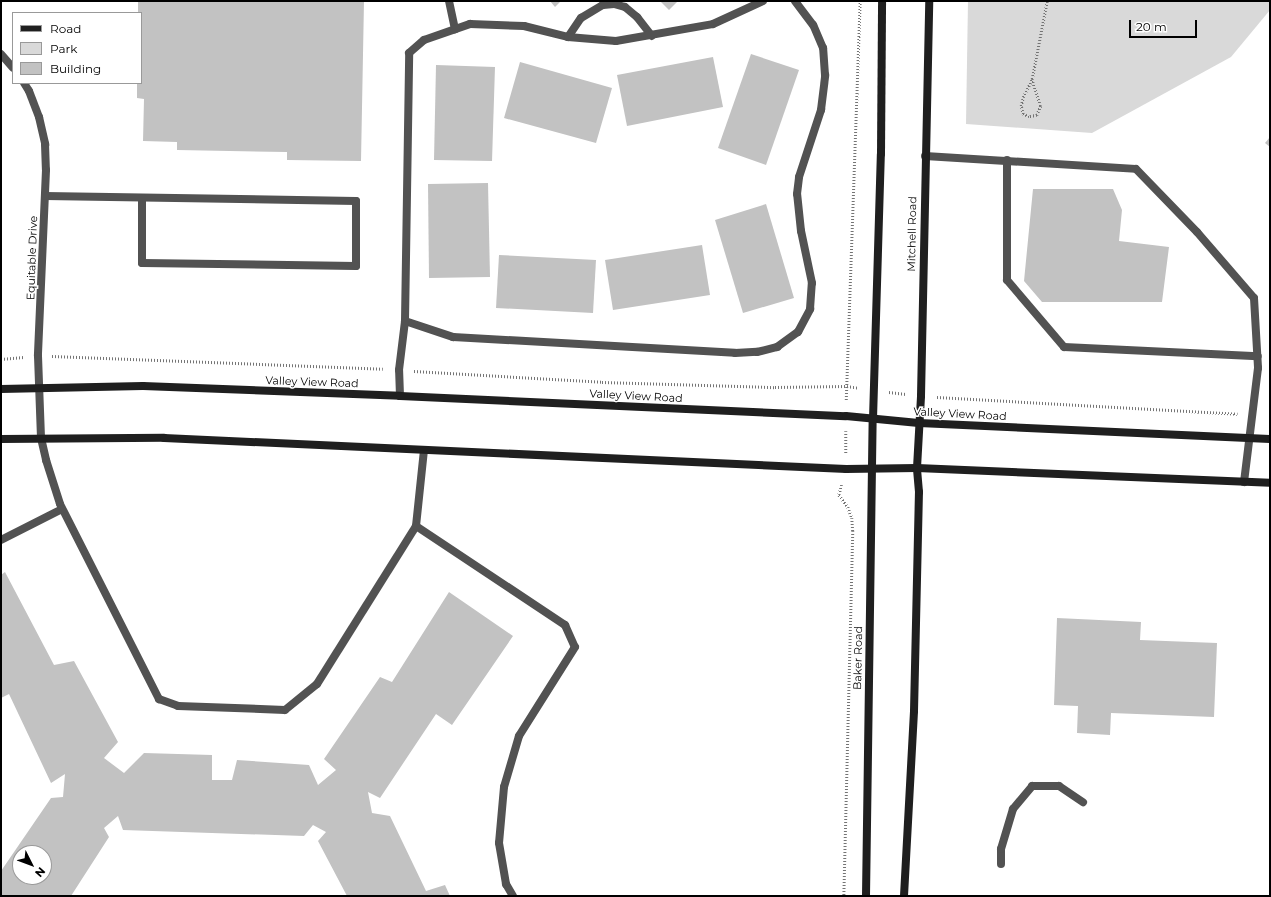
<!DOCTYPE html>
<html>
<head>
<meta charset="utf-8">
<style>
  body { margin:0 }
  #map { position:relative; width:1271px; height:897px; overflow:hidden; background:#fff; font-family:Montserrat,sans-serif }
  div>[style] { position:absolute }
  .green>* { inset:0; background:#d9d9d9 }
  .building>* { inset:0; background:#c2c2c2 }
  .path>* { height:2.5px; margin-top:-1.25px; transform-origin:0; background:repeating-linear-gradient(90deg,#747474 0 1px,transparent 0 3px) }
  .service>* { height:8px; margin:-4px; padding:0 4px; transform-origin:4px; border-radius:4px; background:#525252 }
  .minor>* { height:8px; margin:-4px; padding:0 4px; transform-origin:4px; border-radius:4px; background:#525252 }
  .secondary>* { height:8px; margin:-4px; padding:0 4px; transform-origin:4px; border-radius:4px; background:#1f1f1f }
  span { translate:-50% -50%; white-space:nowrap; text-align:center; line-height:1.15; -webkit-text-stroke:3px #fff; paint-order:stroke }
  .street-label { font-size:11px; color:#000 }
  .frame { position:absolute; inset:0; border:2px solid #000; pointer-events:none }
  .legend { position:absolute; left:12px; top:12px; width:130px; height:72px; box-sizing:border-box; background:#fff; border:1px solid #999; margin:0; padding:5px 7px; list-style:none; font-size:12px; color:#000 }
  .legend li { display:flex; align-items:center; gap:8px; height:20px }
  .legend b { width:20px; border:1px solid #999 }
  .north { position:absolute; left:12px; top:845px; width:40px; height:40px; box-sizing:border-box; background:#fff; border:1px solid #999; border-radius:50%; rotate:132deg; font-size:11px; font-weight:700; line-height:16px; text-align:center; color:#000 }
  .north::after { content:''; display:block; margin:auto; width:14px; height:18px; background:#000; clip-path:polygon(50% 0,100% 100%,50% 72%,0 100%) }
  .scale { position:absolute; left:1129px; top:20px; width:68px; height:18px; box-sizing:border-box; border:2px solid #000; border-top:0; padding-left:5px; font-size:12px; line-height:14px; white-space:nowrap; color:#000; -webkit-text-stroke:3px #fff; paint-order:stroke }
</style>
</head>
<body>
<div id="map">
  <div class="green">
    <div style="clip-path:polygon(968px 1px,1270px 1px,1270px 10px,1231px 57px,1092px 133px,966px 124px)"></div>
  </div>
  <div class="building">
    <div style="clip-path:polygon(138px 1px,364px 1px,361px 161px,287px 160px,287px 152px,177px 150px,177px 142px,143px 141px,144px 99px,137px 98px,137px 83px,141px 83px,141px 13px,138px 13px)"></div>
    <div style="clip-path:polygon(550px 1px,561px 1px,555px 7px)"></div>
    <div style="clip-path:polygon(660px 1px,678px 1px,669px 10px)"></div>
    <div style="clip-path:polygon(751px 54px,799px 70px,766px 165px,718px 148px)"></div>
    <div style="clip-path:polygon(713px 57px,723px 107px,627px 126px,617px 75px)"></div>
    <div style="clip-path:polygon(520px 62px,612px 88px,596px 143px,504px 118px)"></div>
    <div style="clip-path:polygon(436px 65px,495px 67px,492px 161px,434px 160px)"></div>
    <div style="clip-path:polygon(1270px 137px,1270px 147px,1265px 143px)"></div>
    <div style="clip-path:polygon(488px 183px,490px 277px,429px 278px,428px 184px)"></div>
    <div style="clip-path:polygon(1033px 189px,1113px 189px,1122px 210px,1119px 241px,1169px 247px,1162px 302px,1042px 302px,1024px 281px)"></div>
    <div style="clip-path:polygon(766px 204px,794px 298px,743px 313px,715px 220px)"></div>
    <div style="clip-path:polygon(702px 245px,710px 295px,613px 310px,605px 260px)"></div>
    <div style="clip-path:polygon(499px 255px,596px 260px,593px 313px,496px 308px)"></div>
    <div style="clip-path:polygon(evenodd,5px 572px,54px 665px,74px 661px,118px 742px,104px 758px,124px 773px,144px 753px,212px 755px,212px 780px,232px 780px,237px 760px,309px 765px,318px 785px,336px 770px,324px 759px,380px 677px,392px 682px,449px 592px,513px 636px,452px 725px,436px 714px,380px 798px,368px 792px,372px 813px,390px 816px,426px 891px,445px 885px,450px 896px,347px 896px,318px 841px,326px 832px,313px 825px,304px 836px,123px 830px,118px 816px,104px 828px,109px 837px,71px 896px,1px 896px,1px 871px,51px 798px,63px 797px,65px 774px,51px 783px,9px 694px,1px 698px,1px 575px,5px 572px,20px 853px,44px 853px,44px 877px,20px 877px,20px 853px)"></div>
    <div style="clip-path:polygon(1057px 618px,1141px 622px,1140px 640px,1217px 643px,1214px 717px,1111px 713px,1110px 735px,1077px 733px,1078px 706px,1054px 705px)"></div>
  </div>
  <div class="path">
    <div style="left:1032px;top:79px;width:28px;rotate:72deg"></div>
    <div style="left:1041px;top:106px;width:10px;rotate:114deg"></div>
    <div style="left:1037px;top:115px;width:8px;rotate:166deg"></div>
    <div style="left:1029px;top:117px;width:7px;rotate:-153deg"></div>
    <div style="left:1023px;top:114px;width:8px;rotate:-104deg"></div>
    <div style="left:1021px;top:106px;width:9px;rotate:-77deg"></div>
    <div style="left:1023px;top:97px;width:20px;rotate:-63deg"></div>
    <div style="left:1032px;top:79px;width:79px;rotate:-79.1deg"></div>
    <div style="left:52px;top:356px;width:331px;rotate:2.2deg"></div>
    <div style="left:1px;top:359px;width:23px;rotate:-5deg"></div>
    <div style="left:414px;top:371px;width:188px;rotate:3.3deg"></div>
    <div style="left:602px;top:382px;width:173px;rotate:1.7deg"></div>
    <div style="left:775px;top:387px;width:72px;rotate:-0.8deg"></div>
    <div style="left:847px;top:386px;width:12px;rotate:9deg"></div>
    <div style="left:889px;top:392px;width:17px;rotate:7deg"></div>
    <div style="left:937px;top:397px;width:301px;rotate:3.2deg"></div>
    <div style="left:846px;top:400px;width:399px;rotate:-88deg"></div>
    <div style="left:846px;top:431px;width:23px;rotate:90deg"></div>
    <div style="left:842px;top:485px;width:10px;rotate:107deg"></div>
    <div style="left:839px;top:495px;width:15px;rotate:53deg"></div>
    <div style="left:848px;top:507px;width:12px;rotate:70deg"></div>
    <div style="left:852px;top:518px;width:13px;rotate:86deg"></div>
    <div style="left:853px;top:531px;width:365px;rotate:91.4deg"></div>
  </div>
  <div class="service">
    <div style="left:449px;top:1px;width:29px;rotate:78deg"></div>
    <div style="left:568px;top:37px;width:23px;rotate:-56deg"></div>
    <div style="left:581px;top:18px;width:26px;rotate:-31deg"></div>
    <div style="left:603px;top:5px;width:11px;rotate:-5deg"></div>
    <div style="left:614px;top:4px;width:11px;rotate:15deg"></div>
    <div style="left:625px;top:7px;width:16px;rotate:40deg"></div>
    <div style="left:637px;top:17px;width:24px;rotate:52deg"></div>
    <div style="left:925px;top:156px;width:211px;rotate:3.5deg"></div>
    <div style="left:1136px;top:169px;width:88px;rotate:45.9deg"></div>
    <div style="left:1197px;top:232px;width:87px;rotate:49.2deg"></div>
    <div style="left:1254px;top:298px;width:70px;rotate:86.7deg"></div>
    <div style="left:1258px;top:368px;width:115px;rotate:97deg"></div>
    <div style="left:1007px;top:160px;width:120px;rotate:90deg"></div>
    <div style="left:1007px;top:280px;width:88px;rotate:49.6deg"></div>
    <div style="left:1064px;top:347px;width:194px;rotate:2.7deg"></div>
    <div style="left:45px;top:196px;width:311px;rotate:0.9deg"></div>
    <div style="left:356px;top:201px;width:65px;rotate:90deg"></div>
    <div style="left:356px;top:266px;width:214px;rotate:-179.2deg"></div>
    <div style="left:142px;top:263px;width:65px;rotate:-90deg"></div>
    <div style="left:405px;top:321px;width:51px;rotate:18.4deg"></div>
    <div style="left:453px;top:337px;width:282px;rotate:3.2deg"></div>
    <div style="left:735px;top:353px;width:22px;rotate:-3deg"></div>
    <div style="left:757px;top:352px;width:21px;rotate:-14deg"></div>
    <div style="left:777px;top:347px;width:26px;rotate:-36deg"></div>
    <div style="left:798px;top:332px;width:26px;rotate:-62deg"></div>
    <div style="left:810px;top:309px;width:26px;rotate:-86deg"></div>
    <div style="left:812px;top:283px;width:53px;rotate:-101.9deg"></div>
    <div style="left:801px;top:231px;width:37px;rotate:-96deg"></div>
    <div style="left:797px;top:194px;width:17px;rotate:-83deg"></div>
    <div style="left:799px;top:177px;width:71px;rotate:-71.8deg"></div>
    <div style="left:821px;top:110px;width:35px;rotate:-83deg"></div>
    <div style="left:825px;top:75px;width:27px;rotate:-94deg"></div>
    <div style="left:823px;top:48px;width:25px;rotate:-113deg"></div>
    <div style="left:813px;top:25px;width:30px;rotate:-127deg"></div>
    <div style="left:400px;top:396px;width:26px;rotate:-92deg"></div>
    <div style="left:399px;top:370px;width:49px;rotate:-83deg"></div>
    <div style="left:405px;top:321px;width:268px;rotate:-89.1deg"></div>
    <div style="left:409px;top:53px;width:20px;rotate:-41deg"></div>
    <div style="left:424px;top:40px;width:49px;rotate:-19.2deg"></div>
    <div style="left:470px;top:24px;width:54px;rotate:2.1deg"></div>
    <div style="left:524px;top:26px;width:45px;rotate:14deg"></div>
    <div style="left:568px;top:37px;width:48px;rotate:4.8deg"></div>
    <div style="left:616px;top:41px;width:98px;rotate:-9.9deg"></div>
    <div style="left:713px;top:24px;width:55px;rotate:-24.7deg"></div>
    <div style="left:41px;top:438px;width:23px;rotate:77deg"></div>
    <div style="left:46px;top:460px;width:46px;rotate:72.3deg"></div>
    <div style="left:60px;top:504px;width:219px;rotate:63.1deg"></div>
    <div style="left:159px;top:699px;width:20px;rotate:20deg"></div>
    <div style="left:178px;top:706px;width:107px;rotate:2.1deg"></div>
    <div style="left:285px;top:710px;width:41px;rotate:-39.1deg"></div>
    <div style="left:317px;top:684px;width:186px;rotate:-57.9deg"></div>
    <div style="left:416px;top:526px;width:76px;rotate:-84deg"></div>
    <div style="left:416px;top:526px;width:179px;rotate:33.6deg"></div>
    <div style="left:565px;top:625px;width:24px;rotate:66deg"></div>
    <div style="left:575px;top:647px;width:105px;rotate:122.2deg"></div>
    <div style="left:519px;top:736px;width:53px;rotate:106.4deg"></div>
    <div style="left:504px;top:787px;width:56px;rotate:95.1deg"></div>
    <div style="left:499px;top:843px;width:42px;rotate:80.3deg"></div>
    <div style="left:506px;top:884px;width:14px;rotate:60deg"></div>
    <div style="left:1px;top:540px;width:68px;rotate:-26.9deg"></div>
    <div style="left:1001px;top:864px;width:15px;rotate:-90deg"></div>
    <div style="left:1001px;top:849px;width:42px;rotate:-73.3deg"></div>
    <div style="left:1013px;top:809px;width:30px;rotate:-50deg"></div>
    <div style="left:1032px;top:786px;width:27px"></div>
    <div style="left:1059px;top:786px;width:29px;rotate:34deg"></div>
  </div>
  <div class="minor">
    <div style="left:1px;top:54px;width:18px;rotate:49deg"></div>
    <div style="left:24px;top:83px;width:9px;rotate:58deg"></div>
    <div style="left:29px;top:91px;width:28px;rotate:69deg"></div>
    <div style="left:39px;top:117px;width:28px;rotate:77deg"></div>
    <div style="left:45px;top:144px;width:26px;rotate:88deg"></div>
    <div style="left:46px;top:170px;width:186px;rotate:92.5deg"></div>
    <div style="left:38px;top:356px;width:82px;rotate:87.9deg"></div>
  </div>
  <div class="secondary">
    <div style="left:1px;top:389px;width:142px;rotate:-1.2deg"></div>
    <div style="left:143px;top:386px;width:257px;rotate:2.2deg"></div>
    <div style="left:400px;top:396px;width:446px;rotate:2.6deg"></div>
    <div style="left:846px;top:416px;width:73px;rotate:5.5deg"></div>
    <div style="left:919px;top:423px;width:351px;rotate:2.6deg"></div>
    <div style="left:1px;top:439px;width:163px;rotate:-0.4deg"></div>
    <div style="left:164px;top:438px;width:683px;rotate:2.6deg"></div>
    <div style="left:846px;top:469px;width:71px;rotate:-0.8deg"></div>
    <div style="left:917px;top:468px;width:353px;rotate:2.4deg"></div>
    <div style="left:866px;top:896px;width:477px;rotate:-89.2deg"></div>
    <div style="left:873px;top:419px;width:265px;rotate:-88.3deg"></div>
    <div style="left:881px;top:154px;width:153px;rotate:-89.6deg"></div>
    <div style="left:904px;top:896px;width:185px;rotate:-86.9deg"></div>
    <div style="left:914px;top:711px;width:219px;rotate:-88.7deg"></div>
    <div style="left:919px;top:492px;width:24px;rotate:-95deg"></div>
    <div style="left:917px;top:468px;width:72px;rotate:-86.8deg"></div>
    <div style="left:921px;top:396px;width:395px;rotate:-88.8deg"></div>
  </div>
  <div class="street-label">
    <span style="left:912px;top:234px;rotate:-89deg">Mitchell Road</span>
    <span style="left:32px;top:258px;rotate:-88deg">Equitable Drive</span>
    <span style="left:312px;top:382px;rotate:2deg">Valley View Road</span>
    <span style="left:636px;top:396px;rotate:3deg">Valley View Road</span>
    <span style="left:960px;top:414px;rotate:3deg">Valley View Road</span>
    <span style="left:858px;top:658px;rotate:-89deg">Baker Road</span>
  </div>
  <div class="frame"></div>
  <ul class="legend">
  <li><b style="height:5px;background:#1f1f1f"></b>Road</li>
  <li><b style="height:11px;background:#d9d9d9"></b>Park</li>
  <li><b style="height:11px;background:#c2c2c2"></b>Building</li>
  </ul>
  <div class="north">N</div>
  <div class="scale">20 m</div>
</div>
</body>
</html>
